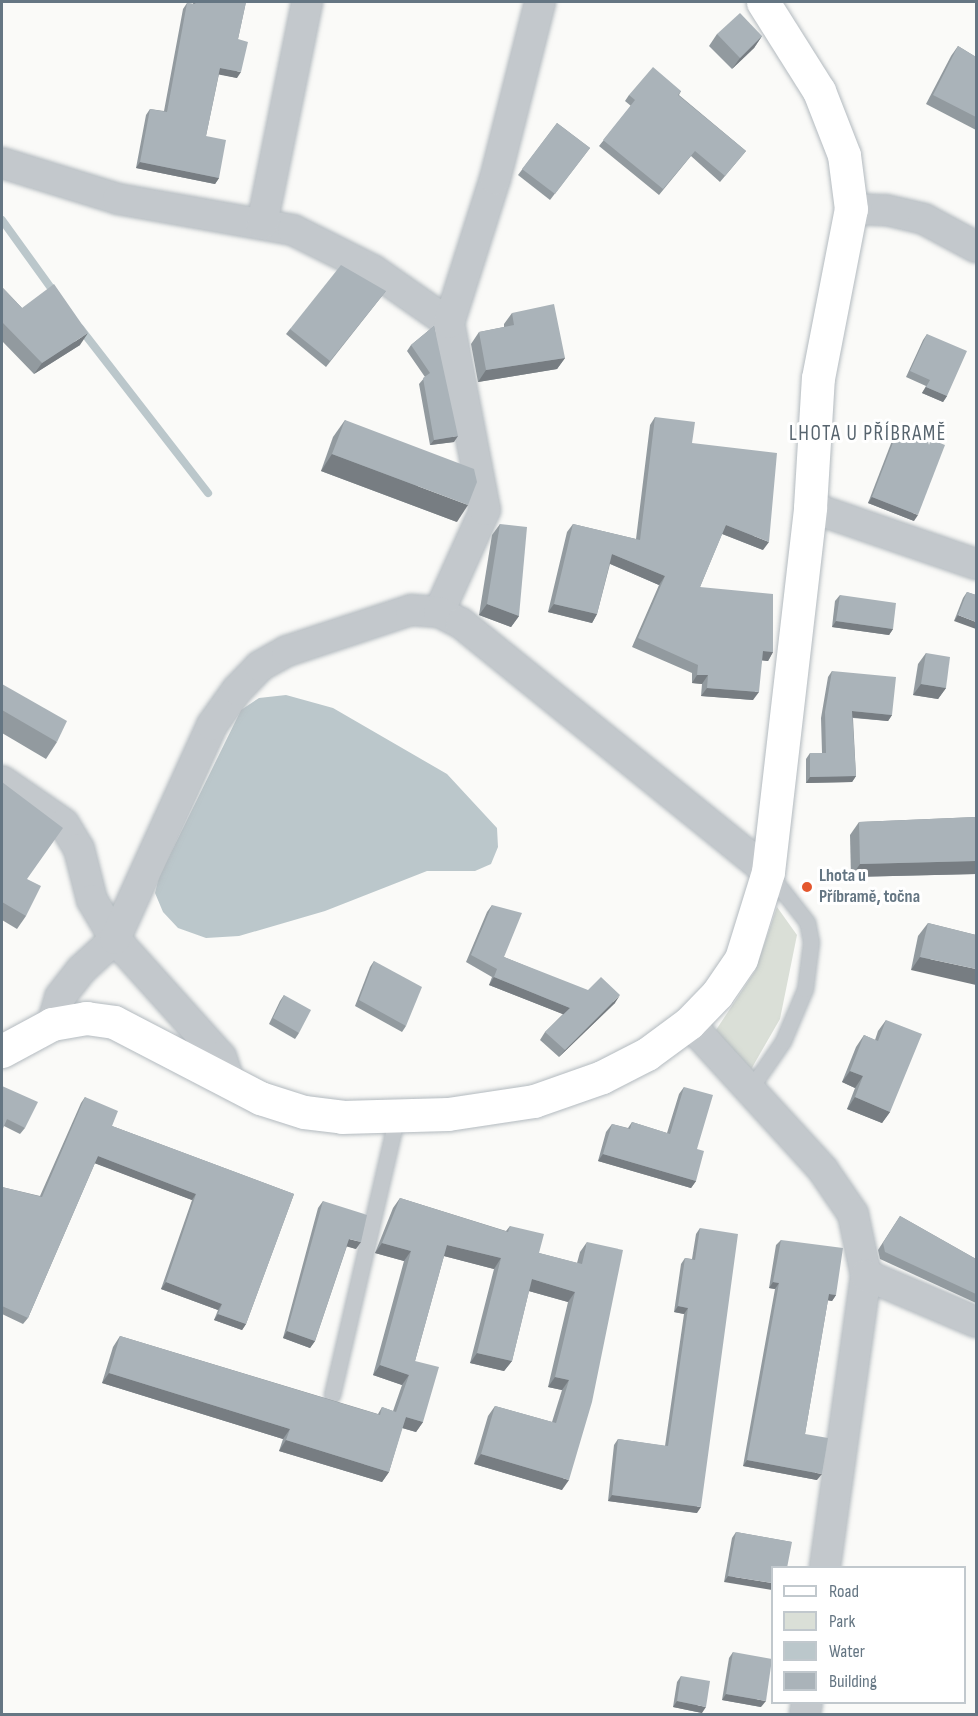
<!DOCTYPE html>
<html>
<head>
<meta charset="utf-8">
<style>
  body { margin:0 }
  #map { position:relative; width:978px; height:1716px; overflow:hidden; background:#fafaf8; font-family:"Sofia Sans Condensed",sans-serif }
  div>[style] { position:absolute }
  .green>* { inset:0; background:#dadfd7 }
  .water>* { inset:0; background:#bbc7cb }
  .stream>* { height:8px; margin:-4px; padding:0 4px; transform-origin:4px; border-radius:4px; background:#bbc7cb }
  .roads { filter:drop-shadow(0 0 2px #b3babf) drop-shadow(0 0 2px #b3babf) }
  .lane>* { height:15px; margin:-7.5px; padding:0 7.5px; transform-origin:7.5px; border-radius:7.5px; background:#c3c8cc }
  .street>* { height:30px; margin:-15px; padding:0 15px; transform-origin:15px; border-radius:15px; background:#c3c8cc }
  .secondary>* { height:33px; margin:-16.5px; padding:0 16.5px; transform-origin:16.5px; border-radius:16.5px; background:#fff }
  .wall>* { inset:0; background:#929a9f }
  .shaded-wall>* { inset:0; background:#777d82 }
  .building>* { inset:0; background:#aab3b9 }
  .dots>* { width:16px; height:16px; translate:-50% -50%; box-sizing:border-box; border:3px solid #fff; border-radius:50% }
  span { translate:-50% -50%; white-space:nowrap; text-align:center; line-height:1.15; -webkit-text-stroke:6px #fff; paint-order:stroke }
  .poi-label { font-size:18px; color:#657683; font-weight:700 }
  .left { translate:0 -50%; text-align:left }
  .quarter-label { font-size:21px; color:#57646e; letter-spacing:1.5px }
  .frame { position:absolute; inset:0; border:3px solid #657683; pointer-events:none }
  .legend { position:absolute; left:771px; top:1566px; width:195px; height:138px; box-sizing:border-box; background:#fff; border:2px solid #c1c8cd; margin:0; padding:8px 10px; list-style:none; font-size:18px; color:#657683 }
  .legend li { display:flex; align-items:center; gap:12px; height:30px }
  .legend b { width:30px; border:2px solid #c1c8cd }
</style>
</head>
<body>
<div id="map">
  <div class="green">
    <div style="clip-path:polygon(777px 907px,797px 935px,780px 1019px,749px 1073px,716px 1030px,755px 971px)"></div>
  </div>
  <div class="water">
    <div style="clip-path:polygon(286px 695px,333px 708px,447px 774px,497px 828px,498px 847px,491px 864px,475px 871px,427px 871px,325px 911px,239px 936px,206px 938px,178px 928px,163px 912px,155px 893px,159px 877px,241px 710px,259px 698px)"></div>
  </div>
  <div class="stream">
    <div style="left:2px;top:220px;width:92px;rotate:54.2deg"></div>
    <div style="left:80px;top:328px;width:209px;rotate:52.2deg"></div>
  </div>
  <div class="roads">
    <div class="lane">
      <div style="left:748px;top:1092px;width:62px;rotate:-55.5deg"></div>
      <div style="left:783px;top:1041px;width:56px;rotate:-67.1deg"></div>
      <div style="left:805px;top:989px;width:47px;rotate:-82.7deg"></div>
      <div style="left:811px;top:942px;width:20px;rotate:-101deg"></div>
      <div style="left:807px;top:922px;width:63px;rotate:-128deg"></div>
      <div style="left:332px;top:1395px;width:286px;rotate:-76.9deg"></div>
    </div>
    <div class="street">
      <div style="left:2px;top:163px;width:121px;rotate:17.2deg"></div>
      <div style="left:118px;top:199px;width:178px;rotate:10deg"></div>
      <div style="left:293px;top:230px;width:89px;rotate:26.6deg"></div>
      <div style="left:373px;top:270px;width:93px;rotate:34.9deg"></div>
      <div style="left:851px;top:209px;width:35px;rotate:2deg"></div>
      <div style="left:886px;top:210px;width:39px;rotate:13deg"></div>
      <div style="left:924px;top:219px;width:59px;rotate:28.3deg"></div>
      <div style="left:262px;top:224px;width:227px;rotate:-78.5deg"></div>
      <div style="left:810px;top:507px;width:176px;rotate:19deg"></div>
      <div style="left:439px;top:612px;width:112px;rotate:-65.7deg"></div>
      <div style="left:485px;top:510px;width:190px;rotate:-100.9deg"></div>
      <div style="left:449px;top:323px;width:151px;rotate:-72.3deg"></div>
      <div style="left:495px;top:179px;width:183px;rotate:-75.7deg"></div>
      <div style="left:2px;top:781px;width:75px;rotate:34.7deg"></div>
      <div style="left:64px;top:824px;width:29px;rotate:59deg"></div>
      <div style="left:79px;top:849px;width:53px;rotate:75.7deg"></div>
      <div style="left:92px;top:900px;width:45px;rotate:59.5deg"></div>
      <div style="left:115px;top:939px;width:159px;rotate:48.1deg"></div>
      <div style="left:221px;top:1057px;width:28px;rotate:71deg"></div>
      <div style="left:689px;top:1023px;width:199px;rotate:47.6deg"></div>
      <div style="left:823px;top:1170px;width:53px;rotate:55.7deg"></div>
      <div style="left:853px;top:1214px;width:62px;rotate:78deg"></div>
      <div style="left:866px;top:1275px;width:296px;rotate:98deg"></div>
      <div style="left:52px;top:1024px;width:28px;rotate:-73deg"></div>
      <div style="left:60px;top:997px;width:34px;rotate:-52deg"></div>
      <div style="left:81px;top:970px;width:46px;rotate:-42.4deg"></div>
      <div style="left:115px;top:939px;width:235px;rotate:-65.6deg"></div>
      <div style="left:212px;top:725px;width:43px;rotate:-54.5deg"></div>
      <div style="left:237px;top:690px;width:33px;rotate:-46deg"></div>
      <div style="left:260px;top:666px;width:31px;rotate:-29deg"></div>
      <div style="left:287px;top:651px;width:131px;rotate:-18.3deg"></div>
      <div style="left:411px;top:610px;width:28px;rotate:4deg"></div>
      <div style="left:439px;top:612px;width:25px;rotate:27deg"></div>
      <div style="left:461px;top:623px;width:395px;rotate:39deg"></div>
      <div style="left:866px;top:1275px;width:120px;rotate:23.1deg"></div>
      <div style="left:805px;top:1714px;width:12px;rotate:-81deg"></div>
    </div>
    <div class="secondary">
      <div style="left:2px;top:1051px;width:57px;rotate:-28.4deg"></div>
      <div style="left:52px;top:1024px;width:35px;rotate:-10deg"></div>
      <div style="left:86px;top:1018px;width:28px;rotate:8deg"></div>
      <div style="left:114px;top:1022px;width:165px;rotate:27.5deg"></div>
      <div style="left:260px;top:1098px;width:46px;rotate:17.7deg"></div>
      <div style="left:304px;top:1112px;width:38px;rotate:7deg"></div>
      <div style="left:342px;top:1117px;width:106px;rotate:-1.6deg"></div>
      <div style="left:448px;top:1114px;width:87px;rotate:-8.6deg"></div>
      <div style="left:534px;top:1101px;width:72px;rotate:-19.4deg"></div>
      <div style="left:602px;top:1077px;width:51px;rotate:-27.1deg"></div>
      <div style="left:647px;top:1054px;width:52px;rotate:-36.4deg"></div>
      <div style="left:689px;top:1023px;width:40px;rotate:-46deg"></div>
      <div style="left:717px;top:994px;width:42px;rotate:-55.6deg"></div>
      <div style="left:741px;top:959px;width:91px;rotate:-72.8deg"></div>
      <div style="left:768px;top:872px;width:367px;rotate:-83.4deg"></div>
      <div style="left:810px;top:507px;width:129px;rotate:-86.5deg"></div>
      <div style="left:818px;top:378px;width:172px;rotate:-79deg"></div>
      <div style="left:851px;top:209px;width:54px;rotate:-97.4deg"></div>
      <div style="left:844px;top:155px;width:69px;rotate:-111.3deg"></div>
      <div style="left:819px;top:91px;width:105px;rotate:-122.2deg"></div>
    </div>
  </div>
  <div class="wall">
    <div style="clip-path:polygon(193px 2px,246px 2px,238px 39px,237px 78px,219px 74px,206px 136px,219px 178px,215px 184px,136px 168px,146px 115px,150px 109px,164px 111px,183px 9px,187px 3px,193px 4px)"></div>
    <div style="clip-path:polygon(717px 34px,762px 36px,754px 48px,732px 69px,709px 46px)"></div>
    <div style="clip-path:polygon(958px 46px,976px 57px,976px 130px,926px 104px,951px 56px)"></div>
    <div style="clip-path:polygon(681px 91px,679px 95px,746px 151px,720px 182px,691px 156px,659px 195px,599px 146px,631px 106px,625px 101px,629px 95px)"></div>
    <div style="clip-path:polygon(557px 123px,590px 148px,550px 200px,518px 175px)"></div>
    <div style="clip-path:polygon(2px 287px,22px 308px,80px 345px,34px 374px,2px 341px)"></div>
    <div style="clip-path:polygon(386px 291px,326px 367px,286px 334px,290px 329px)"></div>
    <div style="clip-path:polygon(512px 313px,565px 358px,557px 369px,478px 382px,471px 344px,479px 332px,504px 327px,504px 324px)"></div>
    <div style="clip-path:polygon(434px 326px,454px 442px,430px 445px,419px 384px,425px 377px,407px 351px,411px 345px)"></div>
    <div style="clip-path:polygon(927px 334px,947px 396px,943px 402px,922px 393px,926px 386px,906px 377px,923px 340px)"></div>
    <div style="clip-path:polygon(655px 417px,692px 443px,763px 550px,722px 534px,700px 587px,773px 652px,768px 661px,762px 660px,753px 700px,701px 696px,702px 684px,692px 683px,692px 673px,632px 647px,659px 585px,610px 564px,597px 614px,592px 623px,548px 612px,567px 532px,573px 524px,636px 539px,650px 425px)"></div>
    <div style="clip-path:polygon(345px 420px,457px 522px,321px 471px,333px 437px)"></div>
    <div style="clip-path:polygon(899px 427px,914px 521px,868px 503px,895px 433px)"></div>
    <div style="clip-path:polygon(500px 524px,519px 616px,511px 627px,479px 615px,492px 535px)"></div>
    <div style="clip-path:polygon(967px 592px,976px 595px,954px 621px,963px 598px)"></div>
    <div style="clip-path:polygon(840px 595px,893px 629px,889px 635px,832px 627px,835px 601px)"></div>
    <div style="clip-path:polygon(926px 653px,946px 688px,938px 699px,913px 695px,918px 664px)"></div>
    <div style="clip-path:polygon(832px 671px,892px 715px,888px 721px,853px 718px,856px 776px,852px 782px,806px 783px,806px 759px,810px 753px,822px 753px,821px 718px,828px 677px)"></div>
    <div style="clip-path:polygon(2px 684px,57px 742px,46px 759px,2px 733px)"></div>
    <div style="clip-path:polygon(2px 782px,27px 879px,26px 916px,17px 929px,2px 920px)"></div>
    <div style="clip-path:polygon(976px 817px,976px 874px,851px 877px,850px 835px,859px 822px)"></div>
    <div style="clip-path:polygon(492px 905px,504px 957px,615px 1003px,559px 1057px,540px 1040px,545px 1032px,563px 1014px,489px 985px,492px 977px,466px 962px,487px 912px)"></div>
    <div style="clip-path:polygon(928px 923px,976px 935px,911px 970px,918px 936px)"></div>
    <div style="clip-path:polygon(374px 961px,406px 1026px,402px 1032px,355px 1006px,370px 967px)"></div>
    <div style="clip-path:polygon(284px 995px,299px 1033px,295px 1039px,269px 1024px,280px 1001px)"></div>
    <div style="clip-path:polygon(886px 1020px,890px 1112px,882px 1123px,847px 1109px,855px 1088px,842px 1082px,856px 1047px,864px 1035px,875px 1040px,878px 1031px)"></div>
    <div style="clip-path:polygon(2px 1086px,25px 1128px,20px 1134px,4px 1126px)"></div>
    <div style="clip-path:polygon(684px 1087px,697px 1149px,696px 1181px,691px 1188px,598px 1161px,606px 1132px,612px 1124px,628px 1128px,632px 1122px,667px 1133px,679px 1094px)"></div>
    <div style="clip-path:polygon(85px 1097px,112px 1126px,294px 1194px,246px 1324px,242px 1330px,214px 1320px,218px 1310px,161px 1289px,192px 1200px,95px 1163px,28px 1318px,23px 1324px,2px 1314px,2px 1187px,40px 1196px,81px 1103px)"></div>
    <div style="clip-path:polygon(400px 1198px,506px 1231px,510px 1226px,539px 1253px,577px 1263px,580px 1252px,587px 1242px,562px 1490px,474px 1464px,488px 1416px,495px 1406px,552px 1422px,562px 1390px,548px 1387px,568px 1302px,529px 1291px,512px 1361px,504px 1371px,470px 1363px,494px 1269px,444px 1256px,415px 1361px,423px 1422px,416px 1432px,402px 1428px,389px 1472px,382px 1482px,279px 1451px,283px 1439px,102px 1383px,113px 1347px,120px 1336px,378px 1414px,382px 1407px,393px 1411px,402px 1385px,373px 1375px,404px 1261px,375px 1253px,393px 1208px)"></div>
    <div style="clip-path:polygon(323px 1201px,356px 1249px,347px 1246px,315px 1341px,310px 1348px,283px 1338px,318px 1208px)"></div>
    <div style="clip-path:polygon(900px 1216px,976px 1259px,976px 1303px,880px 1259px,878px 1250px)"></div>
    <div style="clip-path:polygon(700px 1228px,697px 1513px,608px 1501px,614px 1445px,618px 1439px,665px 1446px,684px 1314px,674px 1312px,681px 1264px,685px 1258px,692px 1259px,696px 1234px)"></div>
    <div style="clip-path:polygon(781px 1240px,836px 1295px,832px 1301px,828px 1300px,805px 1434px,817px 1480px,743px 1466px,775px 1289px,769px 1288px,776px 1245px)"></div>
    <div style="clip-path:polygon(736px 1532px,792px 1542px,724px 1582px,732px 1538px)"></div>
    <div style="clip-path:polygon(733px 1652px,761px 1707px,722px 1700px,729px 1658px)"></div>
    <div style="clip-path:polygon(681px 1676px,702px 1713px,673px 1707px,677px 1682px)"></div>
  </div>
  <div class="shaded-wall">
    <div style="clip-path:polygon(762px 36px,754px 48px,732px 69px,740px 58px)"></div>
    <div style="clip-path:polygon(220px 68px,241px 72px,237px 78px,216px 74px)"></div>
    <div style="clip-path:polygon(140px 162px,219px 178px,215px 184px,136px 168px)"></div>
    <div style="clip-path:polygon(88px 333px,80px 345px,34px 374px,42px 363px)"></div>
    <div style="clip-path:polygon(565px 358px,557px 369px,478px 382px,486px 370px)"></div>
    <div style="clip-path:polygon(926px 387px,947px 396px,943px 402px,922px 393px)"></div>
    <div style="clip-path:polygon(458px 436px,454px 442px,430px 445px,434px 440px)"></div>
    <div style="clip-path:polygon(332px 454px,468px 505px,457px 522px,321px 471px)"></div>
    <div style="clip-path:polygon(872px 497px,918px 515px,914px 521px,868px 503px)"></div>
    <div style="clip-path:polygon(726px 525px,769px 542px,763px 550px,720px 533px)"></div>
    <div style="clip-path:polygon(612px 554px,665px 576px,659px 585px,606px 562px)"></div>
    <div style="clip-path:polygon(487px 604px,519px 616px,511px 627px,479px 615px)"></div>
    <div style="clip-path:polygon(554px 604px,597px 614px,592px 623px,548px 612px)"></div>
    <div style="clip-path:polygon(958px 615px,976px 622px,976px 629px,954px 621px)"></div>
    <div style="clip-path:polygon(836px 621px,893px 629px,889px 635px,832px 627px)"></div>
    <div style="clip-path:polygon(763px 651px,773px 652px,768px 661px,757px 660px)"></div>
    <div style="clip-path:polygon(697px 675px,708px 675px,702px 684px,692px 683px)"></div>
    <div style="clip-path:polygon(921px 684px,946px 688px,938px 699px,913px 695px)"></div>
    <div style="clip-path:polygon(707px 688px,759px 692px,753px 700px,701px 696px)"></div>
    <div style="clip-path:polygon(852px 711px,892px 715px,888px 721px,848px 717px)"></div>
    <div style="clip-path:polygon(856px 776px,852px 782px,806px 783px,810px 777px)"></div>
    <div style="clip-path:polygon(976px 861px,976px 874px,851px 877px,860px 864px)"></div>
    <div style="clip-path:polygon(920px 957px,976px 969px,976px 985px,911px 970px)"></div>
    <div style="clip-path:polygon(494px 977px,570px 1008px,565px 1015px,489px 985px)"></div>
    <div style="clip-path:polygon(620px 995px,615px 1003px,559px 1057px,565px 1050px)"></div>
    <div style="clip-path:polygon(850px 1071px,863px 1076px,855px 1088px,842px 1082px)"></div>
    <div style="clip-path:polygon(855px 1097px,890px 1112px,882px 1123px,847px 1109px)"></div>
    <div style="clip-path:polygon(603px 1154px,696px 1181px,691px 1188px,598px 1161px)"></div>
    <div style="clip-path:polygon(98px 1156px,196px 1194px,192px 1200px,94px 1163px)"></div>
    <div style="clip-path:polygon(349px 1239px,361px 1242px,356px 1249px,345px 1246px)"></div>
    <div style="clip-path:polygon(382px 1243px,411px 1251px,404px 1261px,375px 1253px)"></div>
    <div style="clip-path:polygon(447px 1245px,501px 1258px,494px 1269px,440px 1255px)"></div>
    <div style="clip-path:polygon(532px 1279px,575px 1292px,568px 1302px,525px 1290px)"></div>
    <div style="clip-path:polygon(166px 1282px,222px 1304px,218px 1310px,161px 1289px)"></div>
    <div style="clip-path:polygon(773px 1282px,779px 1283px,775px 1289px,769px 1288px)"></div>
    <div style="clip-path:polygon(829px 1294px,836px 1295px,832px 1301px,825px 1300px)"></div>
    <div style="clip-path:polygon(678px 1306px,688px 1308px,684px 1314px,674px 1312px)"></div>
    <div style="clip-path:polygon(218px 1314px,246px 1324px,242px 1330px,214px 1320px)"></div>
    <div style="clip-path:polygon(287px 1331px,315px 1341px,310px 1348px,283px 1338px)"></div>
    <div style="clip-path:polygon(477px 1353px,512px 1361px,504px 1371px,470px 1363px)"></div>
    <div style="clip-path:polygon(380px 1365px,409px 1375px,402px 1385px,373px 1375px)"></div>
    <div style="clip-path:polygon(109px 1373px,290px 1429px,283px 1439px,102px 1383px)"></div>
    <div style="clip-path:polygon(555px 1377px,569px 1380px,562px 1390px,548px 1387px)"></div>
    <div style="clip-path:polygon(406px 1417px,423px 1422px,416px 1432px,399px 1427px)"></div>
    <div style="clip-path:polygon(286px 1440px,389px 1472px,382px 1482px,279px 1451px)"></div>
    <div style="clip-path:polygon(481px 1454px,569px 1480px,562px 1490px,474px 1464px)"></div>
    <div style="clip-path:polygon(747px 1460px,822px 1474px,817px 1480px,743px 1466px)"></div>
    <div style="clip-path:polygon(612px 1495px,701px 1507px,697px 1513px,608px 1501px)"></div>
    <div style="clip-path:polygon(728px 1576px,772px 1583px,772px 1590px,724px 1582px)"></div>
    <div style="clip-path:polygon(726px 1694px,766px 1701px,761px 1707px,722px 1700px)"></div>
    <div style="clip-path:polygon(677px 1701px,706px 1707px,702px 1713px,673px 1707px)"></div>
  </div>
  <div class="building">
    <div style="clip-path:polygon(196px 2px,246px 2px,238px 39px,248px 42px,241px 72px,220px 68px,206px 136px,226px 140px,219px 178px,140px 162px,150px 109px,167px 112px,187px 3px,195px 4px)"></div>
    <div style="clip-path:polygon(740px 13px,762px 36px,740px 58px,717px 34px)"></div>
    <div style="clip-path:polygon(958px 46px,976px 57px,976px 117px,933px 95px)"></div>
    <div style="clip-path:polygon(653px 67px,681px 91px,678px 95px,746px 151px,725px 176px,695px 151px,663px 189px,603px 140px,635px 100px,629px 95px)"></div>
    <div style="clip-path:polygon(557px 123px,590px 148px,555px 194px,522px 169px)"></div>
    <div style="clip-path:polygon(341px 265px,386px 291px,330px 361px,290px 329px)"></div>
    <div style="clip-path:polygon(54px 284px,88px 333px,42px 363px,2px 322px,2px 287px,22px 308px)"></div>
    <div style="clip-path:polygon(554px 304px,565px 358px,486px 370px,479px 332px,514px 325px,512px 313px)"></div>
    <div style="clip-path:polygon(434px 326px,458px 436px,434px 440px,423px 378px,430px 373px,411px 345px)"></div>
    <div style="clip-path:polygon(927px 334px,967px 351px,947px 396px,926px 387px,930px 380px,910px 371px)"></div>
    <div style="clip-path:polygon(655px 417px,695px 422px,692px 443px,777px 453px,769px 542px,726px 525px,700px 587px,773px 594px,773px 652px,763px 651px,759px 692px,707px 688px,708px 675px,697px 675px,698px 665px,638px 638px,665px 576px,612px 554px,597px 614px,554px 604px,573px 524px,640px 540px)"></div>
    <div style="clip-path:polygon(345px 420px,474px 469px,477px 482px,468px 505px,332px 454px)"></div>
    <div style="clip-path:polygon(899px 427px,945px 445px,918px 515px,872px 497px)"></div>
    <div style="clip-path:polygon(500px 524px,527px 527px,519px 616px,487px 604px)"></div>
    <div style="clip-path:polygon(967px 592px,976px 595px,976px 622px,958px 615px)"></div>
    <div style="clip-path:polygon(840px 595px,896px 603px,893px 629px,836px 621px)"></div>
    <div style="clip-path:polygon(926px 653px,950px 657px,946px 688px,921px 684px)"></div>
    <div style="clip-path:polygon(832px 671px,896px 677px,892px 715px,852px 711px,856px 776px,810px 777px,810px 753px,826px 753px,825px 712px)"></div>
    <div style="clip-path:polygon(2px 684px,67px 721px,57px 742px,2px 710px)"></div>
    <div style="clip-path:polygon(2px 782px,63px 828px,27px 879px,41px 886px,26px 916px,2px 902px)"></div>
    <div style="clip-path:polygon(976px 817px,976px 861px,860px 864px,859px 822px)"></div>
    <div style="clip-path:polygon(492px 905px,522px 913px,504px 957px,588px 990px,601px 977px,620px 995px,565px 1050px,545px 1032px,570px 1008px,494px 977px,497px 969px,471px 955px)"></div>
    <div style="clip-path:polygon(928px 923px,976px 935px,976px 969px,920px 957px)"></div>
    <div style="clip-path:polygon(374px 961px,422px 987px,406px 1026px,359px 1000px)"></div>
    <div style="clip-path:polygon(284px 995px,311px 1010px,299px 1033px,273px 1018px)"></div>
    <div style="clip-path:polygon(886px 1020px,922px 1034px,890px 1112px,855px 1097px,863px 1076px,850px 1071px,864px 1035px,878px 1041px)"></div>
    <div style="clip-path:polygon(2px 1086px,38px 1102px,25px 1128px,7px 1119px,2px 1131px)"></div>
    <div style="clip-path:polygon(684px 1087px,713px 1095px,697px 1149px,704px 1151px,696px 1181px,603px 1154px,612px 1124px,630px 1129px,632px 1122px,670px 1134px)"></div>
    <div style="clip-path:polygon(85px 1097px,118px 1111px,112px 1126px,294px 1194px,246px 1324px,218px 1314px,222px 1304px,166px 1282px,196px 1194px,98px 1156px,28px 1318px,2px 1306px,2px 1187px,42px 1197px)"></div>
    <div style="clip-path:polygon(400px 1198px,508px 1232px,510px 1226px,544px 1234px,539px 1253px,582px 1264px,587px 1242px,623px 1250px,592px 1402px,569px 1480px,481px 1454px,495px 1406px,556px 1423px,569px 1380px,555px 1377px,575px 1292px,532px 1279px,512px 1361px,477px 1353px,501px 1258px,447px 1245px,415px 1361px,439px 1367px,423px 1422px,406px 1417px,389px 1472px,286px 1440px,290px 1429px,109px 1373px,120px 1336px,380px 1415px,382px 1407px,396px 1412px,409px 1375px,380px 1365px,411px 1251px,382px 1243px)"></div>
    <div style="clip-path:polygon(323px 1201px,367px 1215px,361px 1242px,349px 1239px,315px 1341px,287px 1331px)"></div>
    <div style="clip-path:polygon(900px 1216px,976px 1259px,976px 1294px,885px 1252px,883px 1243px)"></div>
    <div style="clip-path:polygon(700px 1228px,738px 1234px,701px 1507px,612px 1495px,618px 1439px,668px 1446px,688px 1308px,678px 1306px,685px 1258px,695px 1260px)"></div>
    <div style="clip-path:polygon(781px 1240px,843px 1248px,836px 1295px,829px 1294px,805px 1434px,828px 1438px,822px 1474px,747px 1460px,779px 1283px,773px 1282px)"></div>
    <div style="clip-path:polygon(736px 1532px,792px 1542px,787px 1568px,772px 1568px,772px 1583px,728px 1576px)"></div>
    <div style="clip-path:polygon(733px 1652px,772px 1659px,766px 1701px,726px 1694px)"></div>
    <div style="clip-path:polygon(681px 1676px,710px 1681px,706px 1707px,677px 1701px)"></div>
  </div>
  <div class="dots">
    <div style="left:807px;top:887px;background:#e4572e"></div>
  </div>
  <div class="poi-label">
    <span class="left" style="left:819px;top:887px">Lhota u<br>Příbramě, točna</span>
  </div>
  <div class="quarter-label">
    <span style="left:868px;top:434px">LHOTA U PŘÍBRAMĚ</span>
  </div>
  <div class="frame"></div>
  <ul class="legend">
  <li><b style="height:8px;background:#fff"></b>Road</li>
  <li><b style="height:16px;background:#dadfd7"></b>Park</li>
  <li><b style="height:16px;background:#bbc7cb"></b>Water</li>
  <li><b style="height:16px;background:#aab3b9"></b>Building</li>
  </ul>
</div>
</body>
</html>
